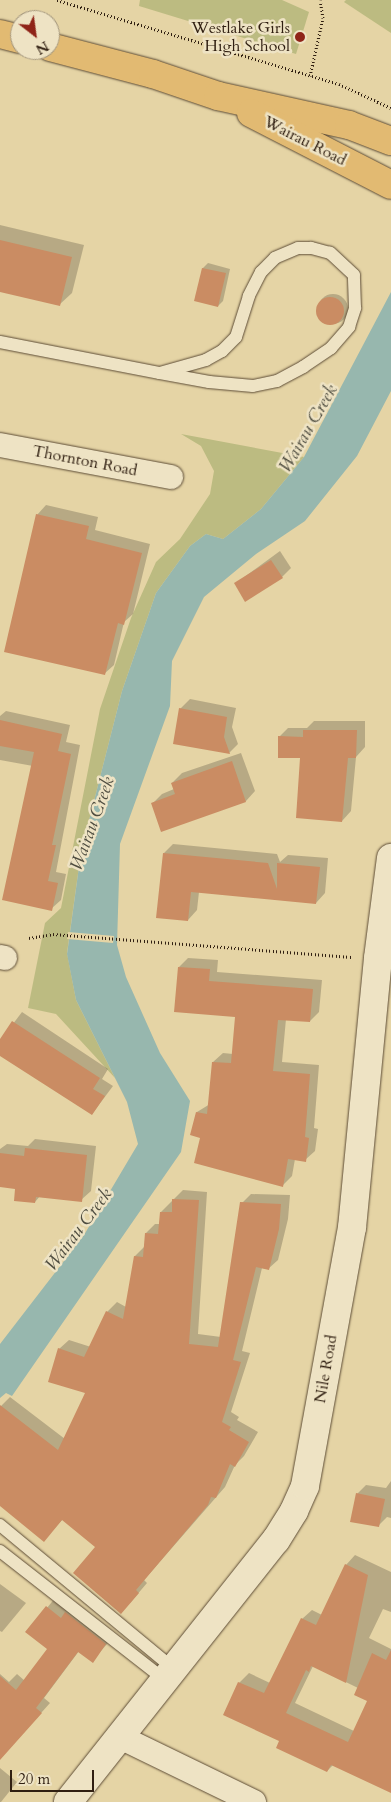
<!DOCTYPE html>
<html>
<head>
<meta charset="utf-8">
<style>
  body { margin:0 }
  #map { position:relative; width:391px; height:1802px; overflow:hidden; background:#e5d4a5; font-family:Cardo,serif }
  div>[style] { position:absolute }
  .green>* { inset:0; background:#bcbb81 }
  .water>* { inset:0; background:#97b7ae }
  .pier>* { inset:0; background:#e5d4a5 }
  .shadow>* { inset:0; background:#0003 }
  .round { border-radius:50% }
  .building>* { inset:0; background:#ca8c63 }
  .path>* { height:3px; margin-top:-1.5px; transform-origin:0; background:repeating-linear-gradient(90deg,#301f11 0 1px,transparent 0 3.5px) }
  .roads { filter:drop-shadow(0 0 1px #5d4c36) drop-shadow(0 0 1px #5d4c36) }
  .lane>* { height:12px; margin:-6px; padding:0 6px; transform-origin:6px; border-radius:6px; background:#eee3c4 }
  .street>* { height:24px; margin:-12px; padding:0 12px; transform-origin:12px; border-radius:12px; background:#eee3c4 }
  .secondary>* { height:28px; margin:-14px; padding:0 14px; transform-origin:14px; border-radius:14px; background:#eee3c4 }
  .primary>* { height:28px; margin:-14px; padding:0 14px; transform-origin:14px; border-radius:14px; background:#e2ba72 }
  .dots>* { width:14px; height:14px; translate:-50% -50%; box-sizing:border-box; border:2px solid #eee3c4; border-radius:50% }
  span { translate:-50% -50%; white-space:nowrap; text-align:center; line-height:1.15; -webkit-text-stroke:5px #eee3c4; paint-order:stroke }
  .poi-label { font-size:16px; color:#301f11 }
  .right { translate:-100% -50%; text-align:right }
  .street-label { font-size:16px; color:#301f11 }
  .water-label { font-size:18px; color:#4f4d40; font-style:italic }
  .north { position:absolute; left:10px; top:10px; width:50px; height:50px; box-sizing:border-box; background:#eee3c4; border:1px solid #a2957c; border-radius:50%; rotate:150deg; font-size:14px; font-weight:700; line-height:20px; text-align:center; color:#301f11 }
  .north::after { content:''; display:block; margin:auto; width:18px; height:22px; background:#8f2418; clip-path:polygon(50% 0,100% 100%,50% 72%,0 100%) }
  .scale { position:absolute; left:10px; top:1770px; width:84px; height:22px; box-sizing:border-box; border:2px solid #301f11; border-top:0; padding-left:6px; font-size:15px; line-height:18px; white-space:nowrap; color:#301f11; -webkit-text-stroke:4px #eee3c4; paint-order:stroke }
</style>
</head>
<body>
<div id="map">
  <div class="green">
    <div style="clip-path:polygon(140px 0,282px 0,309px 12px,296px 54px,139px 6px)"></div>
    <div style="clip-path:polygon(346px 0,391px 0,391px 33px,344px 2px)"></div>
    <div style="clip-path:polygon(181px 434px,304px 457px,261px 509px,223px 539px,206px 534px,190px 546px,156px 593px,122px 691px,81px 852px,67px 953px,76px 1000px,115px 1078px,56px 1014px,28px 1008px,45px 923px,61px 908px,100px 709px,131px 618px,156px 562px,180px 539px,210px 494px,214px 471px,201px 446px)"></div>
  </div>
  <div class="water">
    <div style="clip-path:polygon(391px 292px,391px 391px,357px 456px,305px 521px,256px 554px,204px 597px,172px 661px,170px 706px,120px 844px,117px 945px,126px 977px,160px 1053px,190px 1101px,181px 1152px,12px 1396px,6px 1393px,0 1398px,0 1344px,84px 1235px,138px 1144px,127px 1102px,76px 1000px,67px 954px,81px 852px,122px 691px,156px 593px,190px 546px,206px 534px,223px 539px,261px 509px,304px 457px)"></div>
  </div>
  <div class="pier">
    <div style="clip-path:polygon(68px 932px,114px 936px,113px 943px,67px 939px)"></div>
  </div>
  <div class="shadow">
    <div style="clip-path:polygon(0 225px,84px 245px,72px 293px,59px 305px,0 291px)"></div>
    <div style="clip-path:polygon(208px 263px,230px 269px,223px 301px,218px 306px,196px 300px,203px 268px)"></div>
    <div class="round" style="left:318px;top:294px;width:30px;height:30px"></div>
    <div style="clip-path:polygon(46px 505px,98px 517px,95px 530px,150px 544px,133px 614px,124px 622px,114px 665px,104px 674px,37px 515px)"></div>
    <div style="clip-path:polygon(280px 551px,291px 568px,282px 577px,236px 583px)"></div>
    <div style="clip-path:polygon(190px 699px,236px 708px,232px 727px,238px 744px,229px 753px,180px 709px)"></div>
    <div style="clip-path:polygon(6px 711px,70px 725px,66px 742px,80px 745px,56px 872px,66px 874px,61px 900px,51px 909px,33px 766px,0 760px,0 716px)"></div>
    <div style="clip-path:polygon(314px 721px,365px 721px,365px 747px,356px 757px,351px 811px,342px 821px,302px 757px,279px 737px,288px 728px,307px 728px)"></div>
    <div style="clip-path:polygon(241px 753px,255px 791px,246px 801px,162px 830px,153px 803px,162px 794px,174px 789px,172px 783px,182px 773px)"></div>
    <div style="clip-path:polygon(173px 844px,277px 854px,280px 862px,288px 855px,328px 858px,325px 893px,316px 903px,199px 892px,197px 910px,188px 920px,164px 853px)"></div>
    <div style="clip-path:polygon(188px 958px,218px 960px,217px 972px,322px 980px,319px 1012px,310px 1021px,286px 1019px,282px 1062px,319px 1065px,314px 1128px,318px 1129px,315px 1151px,305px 1160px,295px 1159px,292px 1176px,283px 1185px,202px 1137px,192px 1134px,197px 1112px,210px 1104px,213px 1062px,223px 1053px,233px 1054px,237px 1016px,179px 967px)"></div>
    <div style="clip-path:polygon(22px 1012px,108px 1069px,102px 1079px,113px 1086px,92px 1114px,0 1054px,0 1041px)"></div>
    <div style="clip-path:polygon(35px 1139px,96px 1146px,91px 1191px,81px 1200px,40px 1196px,35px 1202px,17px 1187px,0 1186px,0 1149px,7px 1144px,28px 1146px)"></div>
    <div style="clip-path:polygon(183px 1190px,207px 1192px,198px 1334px,221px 1337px,242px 1203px,251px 1194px,290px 1195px,288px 1219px,278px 1260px,268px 1269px,262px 1268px,242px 1351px,250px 1353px,231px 1412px,239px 1417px,237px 1420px,258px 1432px,244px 1456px,235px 1465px,225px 1487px,144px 1580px,147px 1583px,130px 1603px,96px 1547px,63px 1519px,44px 1540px,0 1503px,0 1407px,10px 1397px,65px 1439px,87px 1392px,59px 1349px,69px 1340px,91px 1347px,107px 1312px,117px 1302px,126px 1307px,135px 1256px,145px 1246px,146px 1233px,155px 1224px,160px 1224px,161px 1212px)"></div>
    <div style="clip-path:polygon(391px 1481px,391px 1518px,387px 1517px,378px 1526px,357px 1494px,366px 1485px,386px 1488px)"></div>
    <div style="clip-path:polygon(evenodd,355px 1555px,391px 1572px,391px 1612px,383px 1609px,369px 1638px,391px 1649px,391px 1786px,333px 1765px,327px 1771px,281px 1740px,239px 1683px,249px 1673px,270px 1683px,302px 1619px,312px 1610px,322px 1615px,346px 1565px,355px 1555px,313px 1666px,358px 1688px,369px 1701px,354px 1731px,295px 1703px,313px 1666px)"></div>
    <div style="clip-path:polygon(0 1584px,26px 1603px,2px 1632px,0 1631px)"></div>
    <div style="clip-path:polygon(56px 1597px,115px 1635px,92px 1661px,79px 1651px,44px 1698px,50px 1703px,0 1759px,0 1674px,9px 1682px,17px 1674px,25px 1681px,49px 1649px,27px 1632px)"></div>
    <div style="clip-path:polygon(0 1768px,17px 1782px,1px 1802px,0 1802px)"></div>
  </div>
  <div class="building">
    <div style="clip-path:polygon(0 240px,72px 257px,60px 306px,0 292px)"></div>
    <div style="clip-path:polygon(202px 268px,226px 273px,218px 307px,194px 301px)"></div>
    <div class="round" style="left:316px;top:297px;width:28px;height:28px"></div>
    <div style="clip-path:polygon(36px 514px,89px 526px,86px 539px,142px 553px,124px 625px,118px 623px,105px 675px,4px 652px)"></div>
    <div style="clip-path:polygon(271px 560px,283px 578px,245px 602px,234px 583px)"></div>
    <div style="clip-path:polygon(179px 708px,227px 717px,224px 737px,230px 754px,173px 744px)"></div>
    <div style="clip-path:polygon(0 720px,62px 734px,58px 751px,71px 754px,52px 845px,56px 845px,48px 881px,58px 883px,52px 911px,2px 900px,34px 752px,0 746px)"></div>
    <div style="clip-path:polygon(303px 730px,357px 730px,356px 758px,348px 758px,342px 822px,296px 818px,300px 758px,278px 758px,278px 736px,303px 737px)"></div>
    <div style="clip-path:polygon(232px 761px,246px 802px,161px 832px,151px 803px,175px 794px,171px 783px)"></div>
    <div style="clip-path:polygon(163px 853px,268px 863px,277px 889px,277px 863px,320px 867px,316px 904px,191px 892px,188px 921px,156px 918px)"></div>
    <div style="clip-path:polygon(178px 967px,210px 969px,209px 981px,313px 989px,310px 1022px,278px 1020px,273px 1071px,310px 1074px,305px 1137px,309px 1138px,306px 1162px,288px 1159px,283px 1187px,194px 1163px,200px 1138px,190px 1135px,196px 1112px,207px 1114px,212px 1062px,231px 1063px,235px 1017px,174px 1012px)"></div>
    <div style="clip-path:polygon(12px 1021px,100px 1078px,93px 1089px,105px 1096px,92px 1115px,0 1056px,0 1039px)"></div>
    <div style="clip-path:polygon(25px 1148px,87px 1155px,82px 1202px,36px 1197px,35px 1203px,14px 1201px,15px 1189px,0 1187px,0 1153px,24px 1156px)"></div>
    <div style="clip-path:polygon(172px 1199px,199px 1200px,189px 1344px,218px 1347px,240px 1202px,281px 1204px,279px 1229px,269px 1270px,256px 1267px,233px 1360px,241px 1362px,222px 1422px,231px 1427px,229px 1430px,249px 1442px,235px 1467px,230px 1464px,216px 1498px,211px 1497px,208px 1505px,136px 1590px,139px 1593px,121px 1614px,73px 1573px,95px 1547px,62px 1520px,44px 1542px,0 1506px,0 1405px,58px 1450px,85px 1393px,48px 1382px,58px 1348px,84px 1357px,106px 1311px,123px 1319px,134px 1256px,143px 1257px,145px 1233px,158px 1234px,160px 1212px,172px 1212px)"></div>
    <div style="clip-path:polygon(356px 1493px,385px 1499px,379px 1527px,350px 1522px)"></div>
    <div style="clip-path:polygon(345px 1564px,368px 1575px,346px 1683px,311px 1666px,309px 1672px,306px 1670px,286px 1713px,348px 1742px,367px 1701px,354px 1695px,372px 1653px,386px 1660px,391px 1650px,391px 1793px,331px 1765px,327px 1772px,276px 1748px,279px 1741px,223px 1715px,238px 1682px,264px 1693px,301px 1618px,316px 1625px)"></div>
    <div style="clip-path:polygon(46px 1606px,61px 1618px,65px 1612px,106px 1644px,93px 1663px,78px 1652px,36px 1708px,42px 1713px,0 1760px,0 1676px,16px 1690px,47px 1649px,25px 1632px)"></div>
  </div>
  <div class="path">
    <div style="left:57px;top:0;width:294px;rotate:16.6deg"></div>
    <div style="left:339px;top:84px;width:57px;rotate:24.8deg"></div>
    <div style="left:310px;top:76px;width:59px;rotate:-77.4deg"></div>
    <div style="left:323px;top:18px;width:18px;rotate:-99deg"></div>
    <div style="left:29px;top:938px;width:24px;rotate:-9deg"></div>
    <div style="left:53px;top:934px;width:299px;rotate:4.4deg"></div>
  </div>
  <div class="roads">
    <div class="lane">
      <div style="left:0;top:342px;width:163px;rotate:11deg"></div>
      <div style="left:160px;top:373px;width:50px;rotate:10.4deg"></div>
      <div style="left:209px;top:382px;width:44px;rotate:5.2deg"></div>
      <div style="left:253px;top:386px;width:25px;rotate:-12deg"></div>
      <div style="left:277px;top:381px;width:30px;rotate:-28deg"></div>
      <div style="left:303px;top:367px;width:34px;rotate:-34deg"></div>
      <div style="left:331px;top:348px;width:28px;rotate:-49deg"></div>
      <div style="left:349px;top:327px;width:20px;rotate:-72deg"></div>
      <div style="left:355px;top:308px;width:33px;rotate:-92deg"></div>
      <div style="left:354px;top:275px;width:33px;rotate:-137deg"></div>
      <div style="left:330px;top:253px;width:20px;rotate:-165deg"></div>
      <div style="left:311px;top:248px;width:13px;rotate:180deg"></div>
      <div style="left:298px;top:248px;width:25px;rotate:157deg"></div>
      <div style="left:275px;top:258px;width:20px;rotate:135deg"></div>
      <div style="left:261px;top:272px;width:27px;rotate:117deg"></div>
      <div style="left:249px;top:296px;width:43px;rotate:107.6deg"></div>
      <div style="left:236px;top:337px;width:20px;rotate:135deg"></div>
      <div style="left:222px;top:351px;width:18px;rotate:151deg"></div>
      <div style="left:206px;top:360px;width:48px;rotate:164.2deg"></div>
      <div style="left:0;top:1525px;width:226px;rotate:39.6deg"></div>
      <div style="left:0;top:1551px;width:209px;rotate:38deg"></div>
    </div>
    <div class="street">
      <div style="left:0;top:445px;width:174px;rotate:10.6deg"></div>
      <div style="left:0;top:957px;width:5px;rotate:11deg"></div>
      <div style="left:120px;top:1737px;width:149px;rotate:25.9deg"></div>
    </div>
    <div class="secondary">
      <div style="left:68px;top:1802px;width:335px;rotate:-51.6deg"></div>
      <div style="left:276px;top:1540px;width:34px;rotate:-58deg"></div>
      <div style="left:294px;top:1511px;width:27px;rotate:-66deg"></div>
      <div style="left:305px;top:1486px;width:262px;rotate:-79.7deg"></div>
      <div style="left:352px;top:1228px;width:271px;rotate:-84.5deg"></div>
      <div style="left:378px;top:958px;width:101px;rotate:-82.6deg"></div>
    </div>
    <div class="primary">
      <div style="left:0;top:34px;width:21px;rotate:14deg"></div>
      <div style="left:50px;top:47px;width:106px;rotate:14.7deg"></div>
      <div style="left:153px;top:74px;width:69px;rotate:18.7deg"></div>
      <div style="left:218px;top:96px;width:134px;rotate:12.5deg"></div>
      <div style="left:349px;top:125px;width:45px;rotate:20.9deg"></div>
      <div style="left:251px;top:113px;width:157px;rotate:27.2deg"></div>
    </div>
  </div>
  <div class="dots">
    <div style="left:300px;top:37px;background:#8f2418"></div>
  </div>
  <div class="poi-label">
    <span class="right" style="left:290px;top:37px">Westlake Girls<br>High School</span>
  </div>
  <div class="street-label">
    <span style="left:305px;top:141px;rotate:27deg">Wairau Road</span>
    <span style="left:85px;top:461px;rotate:11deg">Thornton Road</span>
    <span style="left:326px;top:1369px;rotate:-80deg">Nile Road</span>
  </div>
  <div class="water-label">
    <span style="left:309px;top:429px;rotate:-60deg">Wairau Creek</span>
    <span style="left:93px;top:824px;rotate:-70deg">Wairau Creek</span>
    <span style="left:79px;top:1230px;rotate:-53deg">Wairau Creek</span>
  </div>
  <div class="north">N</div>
  <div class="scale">20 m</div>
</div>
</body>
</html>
